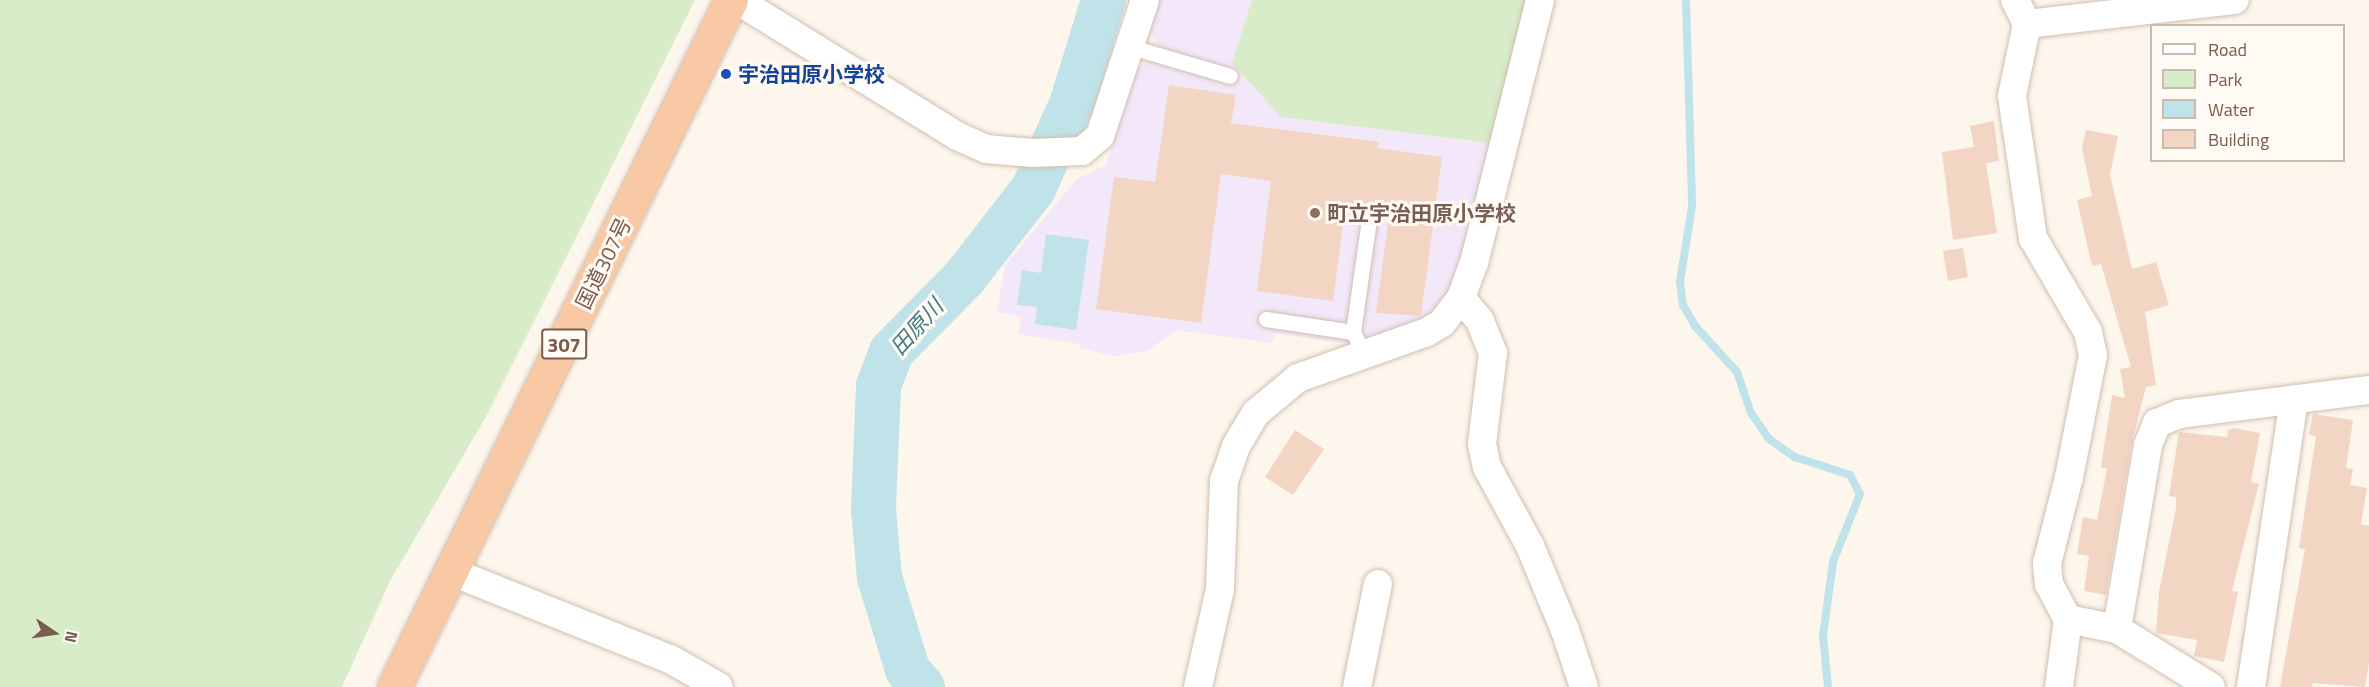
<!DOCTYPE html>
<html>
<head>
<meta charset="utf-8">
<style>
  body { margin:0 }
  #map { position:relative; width:2369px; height:687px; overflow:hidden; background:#fdf6ec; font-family:"Titillium Web","Noto Sans JP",sans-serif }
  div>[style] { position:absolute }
  .education>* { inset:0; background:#f3e8fa }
  .green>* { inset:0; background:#d8ecc9 }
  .water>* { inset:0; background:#bfe3e8 }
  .stream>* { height:8px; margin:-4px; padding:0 4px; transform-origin:4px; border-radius:4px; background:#bfe3e8 }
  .river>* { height:45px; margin:-22.5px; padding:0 22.5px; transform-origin:22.5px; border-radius:22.5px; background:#bfe3e8 }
  .building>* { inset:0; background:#f3d5c3 }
  .roads { filter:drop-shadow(0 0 2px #d1beb0) drop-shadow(0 0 2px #d1beb0) }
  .service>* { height:15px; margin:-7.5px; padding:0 7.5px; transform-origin:7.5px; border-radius:7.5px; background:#fff }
  .minor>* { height:28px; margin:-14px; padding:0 14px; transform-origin:14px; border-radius:14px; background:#fff }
  .trunk>* { height:33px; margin:-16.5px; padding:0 16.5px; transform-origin:16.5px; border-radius:16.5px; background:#f9c8a4 }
  .dots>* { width:16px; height:16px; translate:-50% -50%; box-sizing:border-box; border:3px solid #fffaf3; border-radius:50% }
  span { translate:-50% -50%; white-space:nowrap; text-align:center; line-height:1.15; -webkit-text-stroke:6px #fffaf3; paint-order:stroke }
  .shield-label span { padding:2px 4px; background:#fffaf3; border:2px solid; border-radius:4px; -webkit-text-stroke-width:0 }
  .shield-label { font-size:20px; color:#7a5c4d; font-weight:700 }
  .transit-label { font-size:21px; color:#164399; font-weight:700 }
  .left { translate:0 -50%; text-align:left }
  .education-label { font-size:21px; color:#785e54; font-weight:700 }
  .street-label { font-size:21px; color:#7a5c4d }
  .water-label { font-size:22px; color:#437c86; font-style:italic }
  .legend { position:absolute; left:2150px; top:24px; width:195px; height:138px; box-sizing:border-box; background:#fffaf3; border:2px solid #cabbb1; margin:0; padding:8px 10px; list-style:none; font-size:18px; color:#7a5c4d }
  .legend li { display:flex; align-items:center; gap:12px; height:30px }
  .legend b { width:30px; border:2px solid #cabbb1 }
  .north { position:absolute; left:24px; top:603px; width:60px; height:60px; -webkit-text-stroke:4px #fffaf3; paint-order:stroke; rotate:103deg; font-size:16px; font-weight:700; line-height:24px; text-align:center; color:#7a5c4d }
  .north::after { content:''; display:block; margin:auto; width:21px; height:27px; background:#7a5c4d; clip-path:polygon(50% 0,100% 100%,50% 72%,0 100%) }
</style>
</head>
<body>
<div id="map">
  <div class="education">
    <div style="clip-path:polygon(1158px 0,1526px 0,1454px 287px,1425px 324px,1345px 343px,1276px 333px,1271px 343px,1177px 330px,1148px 350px,1116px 357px,1080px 348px,1080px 344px,1018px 334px,1022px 317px,997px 312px,1005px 265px,1077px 179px,1106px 165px,1136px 69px,1151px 60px,1153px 54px,1156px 39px,1148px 29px)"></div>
  </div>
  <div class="green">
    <div style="clip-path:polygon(0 0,695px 0,488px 413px,390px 581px,342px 687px,0 687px)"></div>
    <div style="clip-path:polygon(1252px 0,1526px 0,1490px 143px,1281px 117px,1232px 63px)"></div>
  </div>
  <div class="water">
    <div style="clip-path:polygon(1046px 234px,1089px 240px,1076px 330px,1035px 324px,1037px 307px,1017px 305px,1022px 270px,1041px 273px)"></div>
  </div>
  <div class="stream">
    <div style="left:1686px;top:0;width:206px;rotate:88.3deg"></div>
    <div style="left:1692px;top:206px;width:77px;rotate:99deg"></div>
    <div style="left:1680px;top:282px;width:23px;rotate:83deg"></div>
    <div style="left:1683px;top:305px;width:24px;rotate:60deg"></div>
    <div style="left:1695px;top:326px;width:62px;rotate:47.6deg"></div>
    <div style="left:1737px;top:372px;width:43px;rotate:71.1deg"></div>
    <div style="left:1751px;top:413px;width:32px;rotate:55deg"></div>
    <div style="left:1769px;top:439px;width:32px;rotate:35deg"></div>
    <div style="left:1795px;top:457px;width:58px;rotate:18.1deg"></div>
    <div style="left:1850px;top:475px;width:21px;rotate:62deg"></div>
    <div style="left:1860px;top:494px;width:73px;rotate:111.7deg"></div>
    <div style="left:1833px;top:562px;width:75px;rotate:97.7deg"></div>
    <div style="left:1823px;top:636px;width:51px;rotate:84.4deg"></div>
  </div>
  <div class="river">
    <div style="left:922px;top:687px;width:23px;rotate:-130deg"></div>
    <div style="left:907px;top:669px;width:96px;rotate:-106.9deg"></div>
    <div style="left:879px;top:577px;width:68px;rotate:-95deg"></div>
    <div style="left:873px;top:509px;width:124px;rotate:-87.7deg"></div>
    <div style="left:878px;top:385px;width:36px;rotate:-69deg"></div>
    <div style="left:891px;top:351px;width:104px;rotate:-45.4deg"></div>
    <div style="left:964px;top:277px;width:113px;rotate:-52.2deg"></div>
    <div style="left:1033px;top:188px;width:92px;rotate:-65.7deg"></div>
    <div style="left:1071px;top:104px;width:109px;rotate:-72.9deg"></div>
  </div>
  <div class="building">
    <div style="clip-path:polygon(1169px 85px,1236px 95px,1231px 123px,1379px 142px,1378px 148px,1442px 157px,1421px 316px,1376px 313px,1390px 209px,1346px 203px,1333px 301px,1257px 291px,1271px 181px,1221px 174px,1201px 323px,1096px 309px,1114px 177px,1155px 182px)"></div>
    <div style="clip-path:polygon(1994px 121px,1999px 161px,1986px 163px,1997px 233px,1953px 240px,1942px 152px,1974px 147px,1970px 126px)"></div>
    <div style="clip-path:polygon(2086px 130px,2118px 136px,2110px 175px,2132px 269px,2156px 262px,2169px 305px,2145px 312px,2156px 385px,2146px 387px,2132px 442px,2106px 595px,2084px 591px,2089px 556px,2077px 554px,2083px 517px,2097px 520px,2107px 469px,2101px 467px,2112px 395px,2125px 398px,2120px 369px,2131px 367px,2101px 264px,2092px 266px,2077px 200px,2092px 196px,2082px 148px)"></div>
    <div style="clip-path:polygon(1963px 248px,1968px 277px,1948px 281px,1943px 251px)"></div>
    <div style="clip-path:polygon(2313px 414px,2353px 420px,2346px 468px,2353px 469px,2350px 485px,2367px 488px,2361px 524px,2369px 526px,2369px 662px,2365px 687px,2313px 683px,2312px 687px,2280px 687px,2305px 549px,2299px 548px,2316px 436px,2309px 435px)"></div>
    <div style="clip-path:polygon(2234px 428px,2260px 433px,2251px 482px,2259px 484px,2232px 591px,2238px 592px,2224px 662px,2194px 656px,2197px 640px,2156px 633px,2159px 592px,2176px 508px,2176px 497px,2169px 496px,2179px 432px,2227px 437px,2228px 430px)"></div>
    <div style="clip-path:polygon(1295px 430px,1324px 449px,1293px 495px,1265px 477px)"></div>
  </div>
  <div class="roads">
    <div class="service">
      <div style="left:1131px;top:47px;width:103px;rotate:16.3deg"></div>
      <div style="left:1266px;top:319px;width:88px;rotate:8.5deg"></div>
      <div style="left:1363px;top:353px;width:23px;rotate:-115deg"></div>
      <div style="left:1353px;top:332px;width:113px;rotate:-81.9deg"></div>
    </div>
    <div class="minor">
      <div style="left:737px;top:0;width:259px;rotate:31.7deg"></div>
      <div style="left:957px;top:136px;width:32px;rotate:24deg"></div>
      <div style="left:986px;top:149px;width:47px;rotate:4.9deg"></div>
      <div style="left:1033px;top:153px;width:49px;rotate:-2.3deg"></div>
      <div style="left:1082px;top:151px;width:23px;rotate:-40deg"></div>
      <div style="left:1100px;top:136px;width:143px;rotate:-71.7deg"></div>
      <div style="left:2015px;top:0;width:27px;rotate:63deg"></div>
      <div style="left:2027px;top:24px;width:74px;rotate:101.8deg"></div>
      <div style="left:2012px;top:96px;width:144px;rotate:81.6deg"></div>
      <div style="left:2033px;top:238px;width:109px;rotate:59.7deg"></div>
      <div style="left:2088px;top:332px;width:24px;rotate:78deg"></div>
      <div style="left:2093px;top:355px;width:124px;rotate:101.1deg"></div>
      <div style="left:2069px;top:477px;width:89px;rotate:104.3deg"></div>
      <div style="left:2047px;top:563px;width:21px;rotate:85deg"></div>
      <div style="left:2049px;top:584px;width:40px;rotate:62deg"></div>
      <div style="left:2068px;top:619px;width:69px;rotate:97.5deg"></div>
      <div style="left:2027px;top:24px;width:209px;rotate:-6.6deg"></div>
      <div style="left:1461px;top:298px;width:30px;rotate:50deg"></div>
      <div style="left:1480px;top:321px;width:35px;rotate:68deg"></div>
      <div style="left:1493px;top:353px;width:92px;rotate:96.9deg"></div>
      <div style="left:1482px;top:444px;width:24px;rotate:78deg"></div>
      <div style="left:1487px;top:467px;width:90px;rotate:61.4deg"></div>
      <div style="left:1530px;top:546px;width:91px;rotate:67.4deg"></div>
      <div style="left:1565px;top:630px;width:60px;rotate:71.6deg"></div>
      <div style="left:452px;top:572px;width:235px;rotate:21.8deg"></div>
      <div style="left:670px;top:659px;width:56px;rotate:29.7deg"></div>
      <div style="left:2068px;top:619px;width:50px;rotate:11.5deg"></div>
      <div style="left:2117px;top:629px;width:110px;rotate:31.7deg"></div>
      <div style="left:2117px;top:629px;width:187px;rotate:-80.4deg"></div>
      <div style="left:2148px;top:445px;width:24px;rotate:-68deg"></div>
      <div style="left:2157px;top:423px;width:24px;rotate:-22deg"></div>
      <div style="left:2179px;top:414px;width:192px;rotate:-7.2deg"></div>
      <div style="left:1198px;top:687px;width:100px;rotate:-77.3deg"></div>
      <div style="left:1220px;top:589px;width:108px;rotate:-87.9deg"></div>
      <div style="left:1224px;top:481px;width:37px;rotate:-71deg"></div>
      <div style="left:1236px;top:446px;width:39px;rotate:-59deg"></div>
      <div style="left:1256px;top:413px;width:55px;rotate:-39.8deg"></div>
      <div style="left:1298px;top:378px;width:137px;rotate:-19.6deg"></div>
      <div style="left:1427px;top:332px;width:17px;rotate:-31deg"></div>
      <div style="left:1442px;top:323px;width:31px;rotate:-53deg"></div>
      <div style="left:1461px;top:298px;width:37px;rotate:-70deg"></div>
      <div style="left:1474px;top:263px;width:271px;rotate:-75.9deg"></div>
      <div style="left:1357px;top:687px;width:105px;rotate:-78.5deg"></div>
      <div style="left:2251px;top:687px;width:290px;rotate:-81.5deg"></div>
    </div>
    <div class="trunk">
      <div style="left:394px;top:687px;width:765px;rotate:-63.87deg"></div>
    </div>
  </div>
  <div class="dots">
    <div style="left:726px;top:74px;background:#1a4fb4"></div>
    <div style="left:1315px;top:213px;background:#8d6e63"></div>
  </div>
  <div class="shield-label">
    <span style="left:564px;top:344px">307</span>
  </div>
  <div class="transit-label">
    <span class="left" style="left:738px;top:74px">宇治田原小学校</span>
  </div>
  <div class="education-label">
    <span class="left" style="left:1327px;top:213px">町立宇治田原小学校</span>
  </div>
  <div class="street-label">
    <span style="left:603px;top:263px;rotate:-64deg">国道307号</span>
  </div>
  <div class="water-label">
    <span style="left:917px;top:327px;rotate:-48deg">田原川</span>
  </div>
  <ul class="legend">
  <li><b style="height:8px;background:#fff"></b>Road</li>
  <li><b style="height:16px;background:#d8ecc9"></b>Park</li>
  <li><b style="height:16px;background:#bfe3e8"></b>Water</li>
  <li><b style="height:16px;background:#f3d5c3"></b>Building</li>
  </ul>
  <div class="north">N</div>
</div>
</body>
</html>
